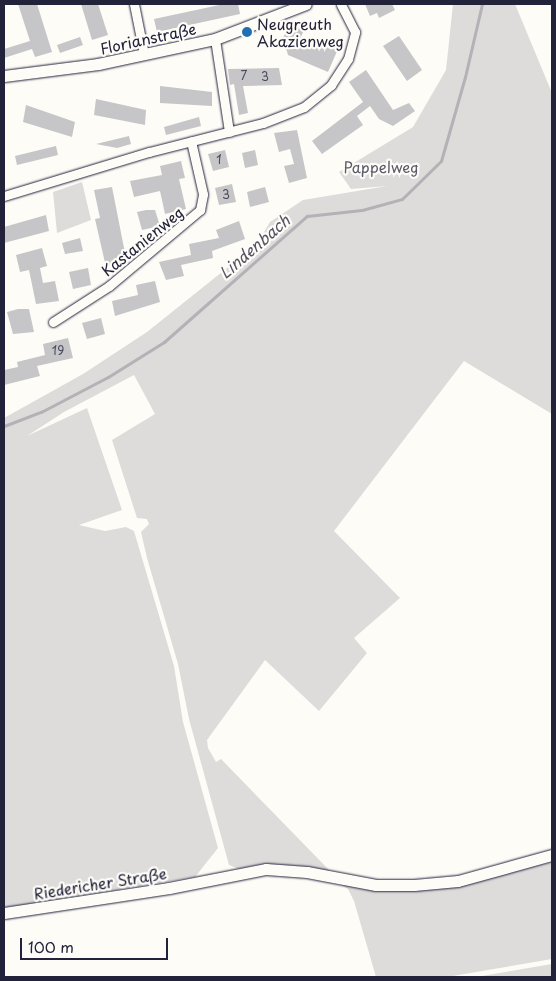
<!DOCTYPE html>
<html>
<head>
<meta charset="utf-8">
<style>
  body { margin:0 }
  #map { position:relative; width:556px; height:981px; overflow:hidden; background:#fdfcf7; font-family:"Playpen Sans",sans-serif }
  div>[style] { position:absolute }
  .green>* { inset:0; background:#dddcdb }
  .stream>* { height:3px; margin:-1.5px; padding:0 1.5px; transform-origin:1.5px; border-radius:1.5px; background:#b2b2b7 }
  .building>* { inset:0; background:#c6c6c8 }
  .roads { filter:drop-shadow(0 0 1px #22223b) drop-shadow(0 0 1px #22223b) }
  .minor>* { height:9px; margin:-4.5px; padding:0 4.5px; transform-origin:4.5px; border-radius:4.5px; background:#fdfcf7 }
  .tertiary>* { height:11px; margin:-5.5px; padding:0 5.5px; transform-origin:5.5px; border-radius:5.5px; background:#fdfcf7 }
  .dots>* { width:14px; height:14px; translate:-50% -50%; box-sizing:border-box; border:2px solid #fdfcf7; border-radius:50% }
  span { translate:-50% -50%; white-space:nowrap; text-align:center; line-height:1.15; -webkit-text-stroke:4.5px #fdfcf7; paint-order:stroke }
  .number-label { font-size:12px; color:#4b4b5e }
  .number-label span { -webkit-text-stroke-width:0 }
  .poi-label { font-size:15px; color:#22223b }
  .left { translate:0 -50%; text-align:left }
  .street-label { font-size:15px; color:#22223b }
  .park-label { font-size:15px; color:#5a5a6b }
  .water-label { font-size:16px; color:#545466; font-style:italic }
  .frame { position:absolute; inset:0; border:5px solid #22223b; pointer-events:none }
  .scale { position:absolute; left:20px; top:938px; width:148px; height:22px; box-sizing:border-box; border:2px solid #22223b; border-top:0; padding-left:6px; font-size:15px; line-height:18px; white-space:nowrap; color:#22223b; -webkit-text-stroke:4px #fdfcf7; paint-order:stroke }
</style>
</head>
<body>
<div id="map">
  <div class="green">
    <div style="clip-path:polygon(453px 4px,515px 4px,552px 93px,552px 414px,464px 361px,334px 531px,400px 598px,354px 638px,367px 653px,319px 711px,265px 660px,207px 740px,208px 748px,216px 762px,221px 759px,331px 872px,285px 865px,239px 869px,229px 865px,189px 719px,178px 664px,147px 558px,141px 532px,149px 524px,147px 519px,137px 518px,112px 440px,155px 414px,134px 375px,64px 412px,27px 436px,87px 408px,122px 510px,79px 525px,105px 531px,126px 527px,134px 531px,174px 666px,183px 722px,218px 848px,195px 877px,4px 909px,4px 418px,83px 374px,147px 332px,257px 244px,270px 222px,303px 200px,387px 186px,351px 189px,339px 172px,413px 127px,446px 70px)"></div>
    <div style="clip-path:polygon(82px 182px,91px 220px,57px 233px,53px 192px)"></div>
    <div style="clip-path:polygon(552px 862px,552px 959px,447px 977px,376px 977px,354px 901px,348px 889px,340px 884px,459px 885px)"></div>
    <div style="clip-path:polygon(552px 964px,552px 977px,476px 977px)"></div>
  </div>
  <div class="stream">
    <div style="left:4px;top:426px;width:40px;rotate:-21deg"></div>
    <div style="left:41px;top:412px;width:76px;rotate:-27.6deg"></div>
    <div style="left:108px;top:377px;width:66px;rotate:-32deg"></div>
    <div style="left:164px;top:342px;width:191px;rotate:-41.4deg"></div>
    <div style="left:307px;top:216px;width:55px;rotate:-6.2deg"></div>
    <div style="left:362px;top:210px;width:41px;rotate:-15.4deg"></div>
    <div style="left:402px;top:199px;width:54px;rotate:-44.3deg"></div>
    <div style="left:441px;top:161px;width:87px;rotate:-74.1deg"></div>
    <div style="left:465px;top:77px;width:75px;rotate:-76.9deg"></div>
  </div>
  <div class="building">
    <div style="clip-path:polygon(18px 4px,37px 4px,52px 52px,35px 57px,32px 49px,4px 58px,4px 49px,30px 41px)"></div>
    <div style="clip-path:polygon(81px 4px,98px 4px,108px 35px,92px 40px)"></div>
    <div style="clip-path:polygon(224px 4px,238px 4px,240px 14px,157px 32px,154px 19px)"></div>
    <div style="clip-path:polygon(365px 4px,392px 4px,395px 10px,379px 18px,377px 13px,370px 16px)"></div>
    <div style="clip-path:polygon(289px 25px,304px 30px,299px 41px,317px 48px,320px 41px,338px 49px,328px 72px,288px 55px,283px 38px)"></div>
    <div style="clip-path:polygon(399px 36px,422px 70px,407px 81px,383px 46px)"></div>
    <div style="clip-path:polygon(80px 37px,83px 45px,60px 53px,57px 45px)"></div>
    <div style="clip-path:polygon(279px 68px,282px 85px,243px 86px,248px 113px,239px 115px,234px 84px,230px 85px,228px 69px)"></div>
    <div style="clip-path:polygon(366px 70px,393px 110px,409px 103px,415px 111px,393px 126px,379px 119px,370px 106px,357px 116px,363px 125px,322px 154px,312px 141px,363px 102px,349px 82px)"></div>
    <div style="clip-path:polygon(160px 86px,212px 92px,212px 106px,160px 103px)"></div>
    <div style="clip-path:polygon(96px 99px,146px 110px,145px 125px,94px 115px)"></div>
    <div style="clip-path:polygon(26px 105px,75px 122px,72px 137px,23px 122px)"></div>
    <div style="clip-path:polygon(199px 117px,201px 126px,166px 135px,164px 127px)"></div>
    <div style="clip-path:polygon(297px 130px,307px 178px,289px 183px,284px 166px,294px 164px,290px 149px,279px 152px,274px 133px)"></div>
    <div style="clip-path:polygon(129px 136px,131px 144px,117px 148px,96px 144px)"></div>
    <div style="clip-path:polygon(56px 146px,58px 155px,17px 165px,15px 156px)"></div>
    <div style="clip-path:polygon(225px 150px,229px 167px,213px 171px,208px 154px)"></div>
    <div style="clip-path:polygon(255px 150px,258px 165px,245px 168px,242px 153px)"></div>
    <div style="clip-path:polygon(181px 161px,185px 178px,179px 179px,186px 209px,165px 214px,160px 191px,134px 197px,130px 181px,162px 175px,160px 166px)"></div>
    <div style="clip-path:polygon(232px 184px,236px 202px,219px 205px,215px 188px)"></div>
    <div style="clip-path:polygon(112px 187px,126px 258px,106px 267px,95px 219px,100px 218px,94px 190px)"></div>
    <div style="clip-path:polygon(265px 187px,269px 202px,250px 207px,247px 192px)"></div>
    <div style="clip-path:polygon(146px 210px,155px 210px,160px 226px,142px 230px,137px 212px)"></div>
    <div style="clip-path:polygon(46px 215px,49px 231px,4px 243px,4px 227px)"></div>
    <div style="clip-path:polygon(239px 221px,245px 239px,212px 251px,213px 258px,181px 265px,184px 276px,166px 280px,159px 262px,191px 255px,189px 244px,219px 238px,216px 230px)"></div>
    <div style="clip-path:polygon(80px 238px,83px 251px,65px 254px,62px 243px)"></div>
    <div style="clip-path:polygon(42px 248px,47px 266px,40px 268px,43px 283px,55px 281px,59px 301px,36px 304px,29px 270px,20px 272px,16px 255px)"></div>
    <div style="clip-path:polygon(88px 268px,91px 285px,73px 289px,69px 272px)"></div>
    <div style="clip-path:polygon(155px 281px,160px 302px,115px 316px,112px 301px,138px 295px,136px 285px)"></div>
    <div style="clip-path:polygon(18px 309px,29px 309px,34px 332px,13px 334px,7px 312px)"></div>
    <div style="clip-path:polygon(101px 318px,105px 334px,87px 339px,82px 323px)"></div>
    <div style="clip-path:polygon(68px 338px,73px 358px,37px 366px,40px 376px,4px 385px,4px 370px,18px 367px,17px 362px,45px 355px,43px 344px)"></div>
  </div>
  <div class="roads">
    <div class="minor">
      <div style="left:134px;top:4px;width:51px;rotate:78.7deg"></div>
      <div style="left:215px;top:39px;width:94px;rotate:81.4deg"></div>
      <div style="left:4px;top:196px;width:152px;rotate:-16.9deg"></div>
      <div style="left:149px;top:152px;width:118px;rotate:-14.3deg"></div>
      <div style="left:263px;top:123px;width:44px;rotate:-21.3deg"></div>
      <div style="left:304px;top:107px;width:35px;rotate:-39deg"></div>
      <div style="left:331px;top:85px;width:31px;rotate:-57deg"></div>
      <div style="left:348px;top:59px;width:28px;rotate:-75deg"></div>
      <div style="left:355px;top:32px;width:31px;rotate:-117deg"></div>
      <div style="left:53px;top:322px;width:67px;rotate:-32.7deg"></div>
      <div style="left:109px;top:286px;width:119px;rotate:-39.9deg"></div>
      <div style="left:200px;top:210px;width:16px;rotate:-79deg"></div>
      <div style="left:203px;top:194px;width:54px;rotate:-102.8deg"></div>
    </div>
    <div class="tertiary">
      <div style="left:4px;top:76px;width:95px;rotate:-7.3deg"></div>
      <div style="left:98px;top:64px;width:120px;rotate:-12.1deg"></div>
      <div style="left:215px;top:39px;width:97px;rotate:-21deg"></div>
      <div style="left:4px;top:913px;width:167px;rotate:-8.6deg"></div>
      <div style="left:169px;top:888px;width:99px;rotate:-11.1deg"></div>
      <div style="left:266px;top:869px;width:41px;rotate:4.2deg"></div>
      <div style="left:307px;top:872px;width:70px;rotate:10.7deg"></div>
      <div style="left:376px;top:885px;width:38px"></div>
      <div style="left:414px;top:885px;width:44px;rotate:-5.2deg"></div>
      <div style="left:458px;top:881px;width:98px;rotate:-15.5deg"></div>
    </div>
  </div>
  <div class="dots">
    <div style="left:247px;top:32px;background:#1f6fb2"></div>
  </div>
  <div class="number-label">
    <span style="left:244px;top:76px">7</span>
    <span style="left:265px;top:77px">3</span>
    <span style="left:219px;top:160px">1</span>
    <span style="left:226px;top:195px">3</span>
    <span style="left:58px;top:351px">19</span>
  </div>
  <div class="poi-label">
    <span class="left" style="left:257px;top:32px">Neugreuth<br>Akazienweg</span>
  </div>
  <div class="street-label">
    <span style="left:148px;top:38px;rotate:-12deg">Florianstraße</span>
    <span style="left:142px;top:241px;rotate:-39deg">Kastanienweg</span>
    <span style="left:100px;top:883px;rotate:-9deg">Riedericher Straße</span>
  </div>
  <div class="park-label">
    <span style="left:381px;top:167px">Pappelweg</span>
  </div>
  <div class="water-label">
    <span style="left:254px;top:246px;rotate:-41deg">Lindenbach</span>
  </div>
  <div class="frame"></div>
  <div class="scale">100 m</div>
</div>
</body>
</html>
